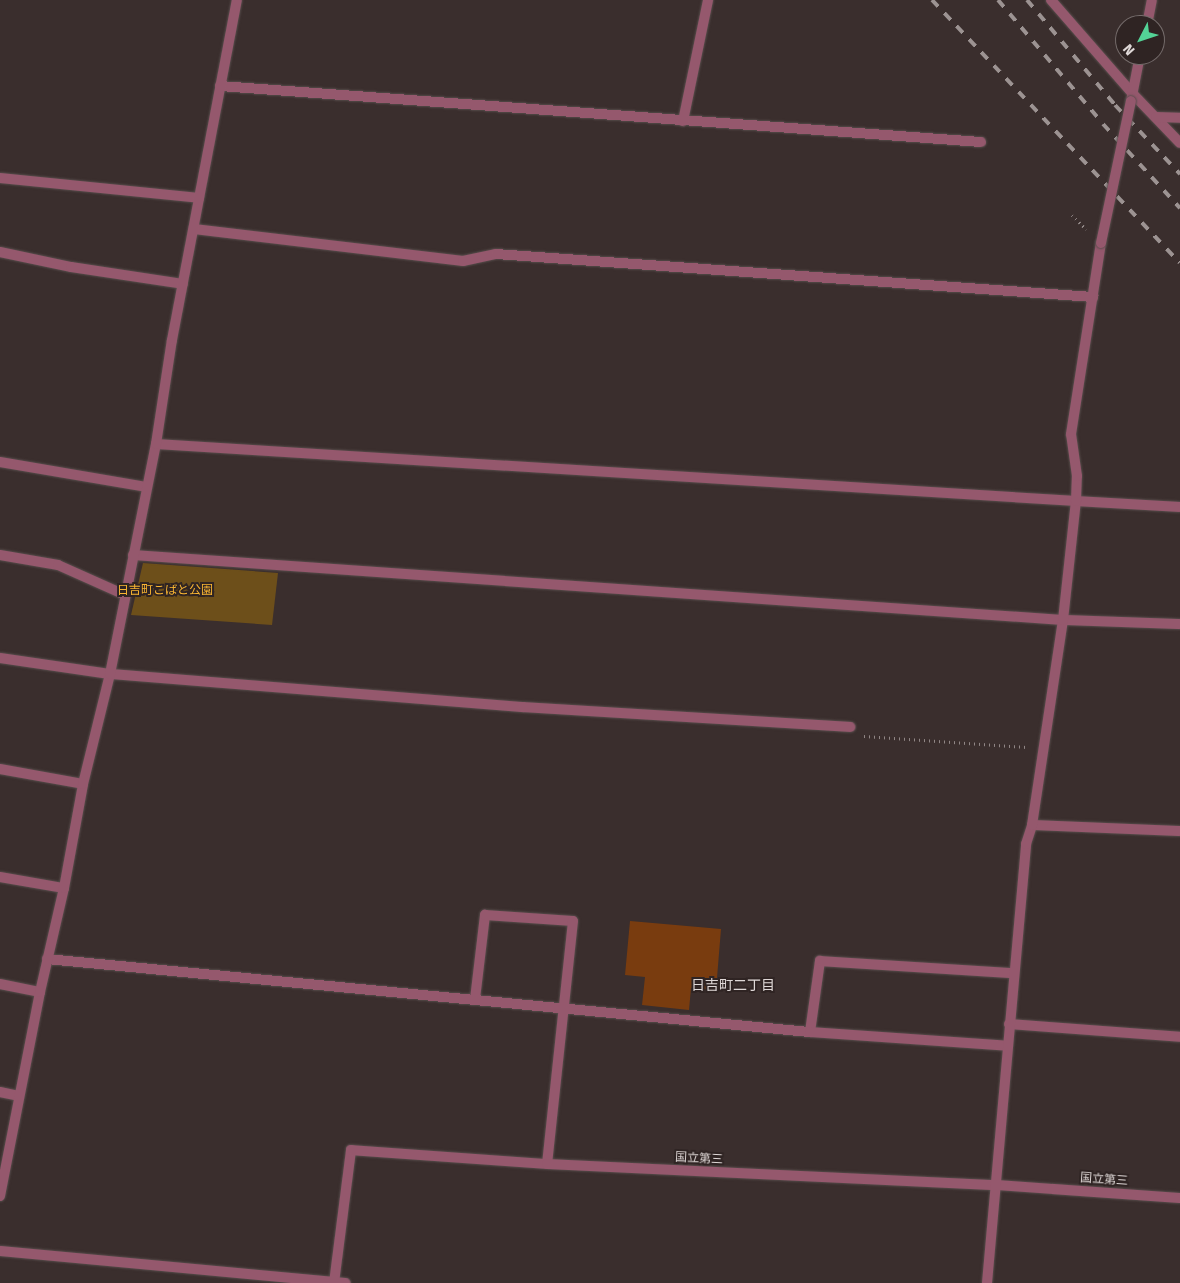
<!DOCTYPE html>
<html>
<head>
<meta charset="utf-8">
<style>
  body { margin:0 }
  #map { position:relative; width:1180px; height:1283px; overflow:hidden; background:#3a2e2d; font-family:"Fira Sans","Noto Sans JP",sans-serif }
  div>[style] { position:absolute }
  .green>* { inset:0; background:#6d4f1a }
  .building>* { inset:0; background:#793c0f }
  .path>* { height:3px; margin-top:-1.5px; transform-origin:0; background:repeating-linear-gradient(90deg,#908685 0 1px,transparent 0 5px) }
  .roads { filter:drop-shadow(0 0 1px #584d4c) drop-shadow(0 0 1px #584d4c) }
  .lane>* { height:10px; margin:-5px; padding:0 5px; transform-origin:5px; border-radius:5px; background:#95586d }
  .street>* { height:10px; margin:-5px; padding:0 5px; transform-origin:5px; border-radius:5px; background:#95586d }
  .rail>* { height:4px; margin-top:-2px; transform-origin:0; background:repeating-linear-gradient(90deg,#9c9392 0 9px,transparent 0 18px) }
  .bridges { filter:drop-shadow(0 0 1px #584d4c) drop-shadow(0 0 1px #584d4c) }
  .street-bridge>* { height:10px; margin:-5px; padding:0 5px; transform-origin:5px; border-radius:5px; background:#95586d }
  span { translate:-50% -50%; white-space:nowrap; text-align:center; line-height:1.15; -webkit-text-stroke:4px #2f2423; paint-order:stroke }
  .park-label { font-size:12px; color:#f9b532 }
  .street-label { font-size:12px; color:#dfd8d7 }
  .neighbourhood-label { font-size:14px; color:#dfd8d7 }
  .north { position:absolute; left:1115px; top:15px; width:50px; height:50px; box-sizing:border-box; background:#2f2423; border:1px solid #756c6b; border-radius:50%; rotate:229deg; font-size:14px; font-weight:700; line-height:20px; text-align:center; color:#dfd8d7 }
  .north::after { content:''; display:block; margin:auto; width:18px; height:22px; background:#53d396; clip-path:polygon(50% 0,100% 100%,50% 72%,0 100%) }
</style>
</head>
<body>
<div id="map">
  <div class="green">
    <div style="clip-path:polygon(143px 563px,278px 573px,272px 625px,131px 615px)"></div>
  </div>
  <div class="building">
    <div style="clip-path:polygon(630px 921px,721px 929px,716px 990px,691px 988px,689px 1010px,642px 1005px,645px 977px,625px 975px)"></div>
  </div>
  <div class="path">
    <div style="left:1072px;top:215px;width:20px;rotate:45deg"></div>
    <div style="left:864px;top:736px;width:163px;rotate:3.9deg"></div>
  </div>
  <div class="roads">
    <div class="lane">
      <div style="left:1051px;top:0;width:123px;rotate:48.9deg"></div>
      <div style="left:1132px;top:93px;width:69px;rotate:46.2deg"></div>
      <div style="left:220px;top:86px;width:763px;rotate:4.21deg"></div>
      <div style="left:1156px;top:117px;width:24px;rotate:2deg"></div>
      <div style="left:683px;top:121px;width:124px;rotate:-78.3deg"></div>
      <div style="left:1076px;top:501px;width:104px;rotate:3.3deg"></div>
      <div style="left:1063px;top:620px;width:117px;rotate:2deg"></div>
      <div style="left:0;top:658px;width:111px;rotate:8.3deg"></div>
      <div style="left:0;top:769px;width:84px;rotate:10.2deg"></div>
      <div style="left:0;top:877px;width:65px;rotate:9.8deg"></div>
      <div style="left:0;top:984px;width:41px;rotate:11.3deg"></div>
      <div style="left:475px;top:999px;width:85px;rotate:-83.2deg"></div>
      <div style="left:485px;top:915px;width:88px;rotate:3.9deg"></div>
      <div style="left:573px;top:921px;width:244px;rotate:96.1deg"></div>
      <div style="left:810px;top:1032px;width:72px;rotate:-82deg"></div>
      <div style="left:820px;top:961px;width:193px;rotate:3.6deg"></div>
      <div style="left:0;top:1092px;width:19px;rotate:12deg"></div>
    </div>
    <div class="street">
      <div style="left:1147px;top:25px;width:25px;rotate:-79deg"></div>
      <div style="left:1131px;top:101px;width:47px;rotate:-78.9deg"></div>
      <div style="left:0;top:178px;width:200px;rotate:5.7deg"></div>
      <div style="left:194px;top:229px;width:271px;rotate:6.8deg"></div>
      <div style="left:463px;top:261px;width:34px;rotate:-12deg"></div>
      <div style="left:496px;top:254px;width:599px;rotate:4.12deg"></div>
      <div style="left:0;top:252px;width:73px;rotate:11.9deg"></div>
      <div style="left:71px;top:267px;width:113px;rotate:8.6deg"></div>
      <div style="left:156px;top:444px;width:922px;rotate:3.55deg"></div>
      <div style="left:0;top:462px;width:148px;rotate:9.7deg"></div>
      <div style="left:0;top:555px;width:59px;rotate:9.8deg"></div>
      <div style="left:58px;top:565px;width:73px;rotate:24.1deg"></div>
      <div style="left:133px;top:555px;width:932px;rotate:4deg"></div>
      <div style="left:110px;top:674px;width:414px;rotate:4.6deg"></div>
      <div style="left:523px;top:707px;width:328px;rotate:3.5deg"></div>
      <div style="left:1032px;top:825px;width:148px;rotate:2.3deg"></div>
      <div style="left:47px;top:959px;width:766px;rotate:5.47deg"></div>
      <div style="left:810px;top:1032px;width:198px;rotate:4deg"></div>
      <div style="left:1009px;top:1024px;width:171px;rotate:4.3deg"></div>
      <div style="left:0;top:1196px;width:208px;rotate:-78.9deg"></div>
      <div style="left:40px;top:992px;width:107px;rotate:-77deg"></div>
      <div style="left:64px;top:888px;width:106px;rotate:-79.6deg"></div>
      <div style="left:83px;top:784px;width:113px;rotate:-76.2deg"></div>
      <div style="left:110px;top:674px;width:235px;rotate:-78.7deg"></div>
      <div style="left:156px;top:444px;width:105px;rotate:-81.3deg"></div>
      <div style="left:172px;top:340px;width:346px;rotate:-79.2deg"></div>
      <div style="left:0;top:1251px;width:347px;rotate:5.3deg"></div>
      <div style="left:334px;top:1283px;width:134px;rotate:-82.7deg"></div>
      <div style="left:351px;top:1150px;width:196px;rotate:4.1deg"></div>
      <div style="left:547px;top:1164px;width:450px;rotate:2.7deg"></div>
      <div style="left:997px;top:1185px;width:183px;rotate:4.1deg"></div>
      <div style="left:987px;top:1283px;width:441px;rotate:-84.9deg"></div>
      <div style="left:1026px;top:844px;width:20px;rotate:-72deg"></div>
      <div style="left:1032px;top:825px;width:207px;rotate:-81.4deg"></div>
      <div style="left:1063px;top:620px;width:120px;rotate:-83.8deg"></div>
      <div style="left:1076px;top:501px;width:25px;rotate:-88deg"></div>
      <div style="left:1077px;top:476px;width:42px;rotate:-98.1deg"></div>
      <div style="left:1071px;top:434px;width:193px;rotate:-81.1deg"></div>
    </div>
  </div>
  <div class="rail">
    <div style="left:932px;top:0;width:361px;rotate:46.7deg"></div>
    <div style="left:998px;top:0;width:162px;rotate:49.7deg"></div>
    <div style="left:1103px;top:124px;width:114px;rotate:47.5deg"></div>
    <div style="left:1027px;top:0;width:137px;rotate:50deg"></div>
    <div style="left:1115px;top:105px;width:95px;rotate:46.7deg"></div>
  </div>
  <div class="bridges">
    <div class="street-bridge">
      <div style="left:1101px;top:243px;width:145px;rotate:-78.1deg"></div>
    </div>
  </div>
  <div class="park-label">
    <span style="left:165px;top:591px">日吉町こばと公園</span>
  </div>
  <div class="street-label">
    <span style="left:699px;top:1159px;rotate:3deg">国立第三</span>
    <span style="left:1104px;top:1180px;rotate:4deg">国立第三</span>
  </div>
  <div class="neighbourhood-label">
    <span style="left:733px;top:986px">日吉町二丁目</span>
  </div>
  <div class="north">N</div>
</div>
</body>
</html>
